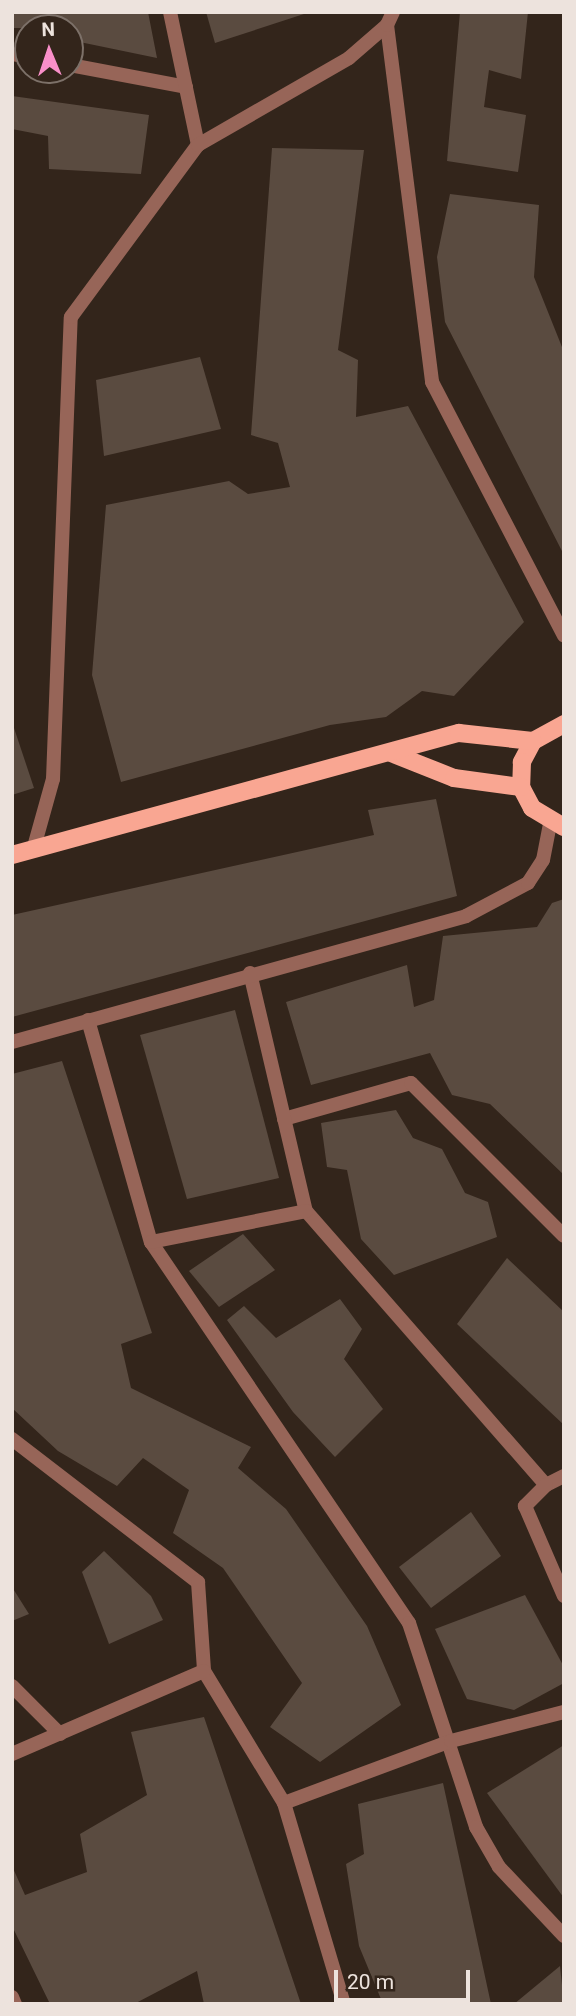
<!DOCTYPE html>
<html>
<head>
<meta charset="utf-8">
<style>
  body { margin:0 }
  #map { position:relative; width:576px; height:2016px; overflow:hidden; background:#33251b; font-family:Roboto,sans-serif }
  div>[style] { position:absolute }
  .building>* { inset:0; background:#5a4b40 }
  .lane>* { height:14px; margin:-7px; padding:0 7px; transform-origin:7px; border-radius:7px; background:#976558 }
  .street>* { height:14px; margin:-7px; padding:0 7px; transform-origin:7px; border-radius:7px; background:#976558 }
  .primary>* { height:18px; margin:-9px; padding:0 9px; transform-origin:9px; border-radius:9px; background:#f9a692 }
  span { translate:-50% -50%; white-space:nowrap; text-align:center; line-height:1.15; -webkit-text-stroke:7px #33251b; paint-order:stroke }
  .frame { position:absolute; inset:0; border:14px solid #ede3dd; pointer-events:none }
  .north { position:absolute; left:14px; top:14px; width:70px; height:70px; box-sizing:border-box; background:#33251b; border:2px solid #7d7169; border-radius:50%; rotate:358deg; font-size:19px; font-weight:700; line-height:28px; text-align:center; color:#ede3dd }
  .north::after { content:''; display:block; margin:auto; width:24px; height:32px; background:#f98fc9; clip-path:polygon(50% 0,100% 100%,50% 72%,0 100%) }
  .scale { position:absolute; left:334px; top:1970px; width:136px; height:32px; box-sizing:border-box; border:4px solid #ede3dd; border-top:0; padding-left:9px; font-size:21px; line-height:24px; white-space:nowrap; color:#ede3dd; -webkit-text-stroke:5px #33251b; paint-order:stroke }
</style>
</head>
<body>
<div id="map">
  <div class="building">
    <div style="clip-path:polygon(12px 12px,148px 12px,157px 58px,70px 40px,70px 28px,12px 28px)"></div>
    <div style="clip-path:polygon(206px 12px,307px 12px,307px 13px,215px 43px)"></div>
    <div style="clip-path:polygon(460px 12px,528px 12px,521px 79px,489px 70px,484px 107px,526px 115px,518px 172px,447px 161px)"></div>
    <div style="clip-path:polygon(12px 96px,149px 115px,141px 174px,49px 169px,48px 136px,12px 129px)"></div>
    <div style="clip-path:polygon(272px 148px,364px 150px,338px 350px,358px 360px,356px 417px,408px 406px,524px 622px,454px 696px,422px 691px,386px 717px,330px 725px,121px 782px,92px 675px,106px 505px,229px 481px,248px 494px,290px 487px,278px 443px,251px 435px)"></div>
    <div style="clip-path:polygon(450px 194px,539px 205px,534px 277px,564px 352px,564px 555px,445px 322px,437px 257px)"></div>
    <div style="clip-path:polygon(200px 357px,221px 429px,104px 456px,96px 380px)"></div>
    <div style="clip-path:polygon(12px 722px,34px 788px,12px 795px)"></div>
    <div style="clip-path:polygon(436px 799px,457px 896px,12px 1017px,12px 915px,374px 835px,368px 810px)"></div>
    <div style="clip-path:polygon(564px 899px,564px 1175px,490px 1104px,452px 1095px,430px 1053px,311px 1085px,286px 1002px,407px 965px,414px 1007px,434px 1000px,443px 936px,537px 927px,552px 903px)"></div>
    <div style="clip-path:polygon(235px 1010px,279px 1178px,187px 1199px,140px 1035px)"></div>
    <div style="clip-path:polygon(62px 1061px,152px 1333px,121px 1344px,131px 1388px,251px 1447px,238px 1468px,286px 1509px,367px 1626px,401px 1705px,320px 1762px,270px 1727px,302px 1683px,223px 1568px,173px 1533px,189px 1490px,143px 1458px,117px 1486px,58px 1451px,12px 1408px,12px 1074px)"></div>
    <div style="clip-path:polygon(396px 1110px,413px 1138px,442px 1149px,465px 1193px,488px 1202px,497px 1237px,394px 1275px,361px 1239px,347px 1170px,327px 1167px,321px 1123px)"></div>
    <div style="clip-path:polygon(243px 1234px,275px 1270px,219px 1307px,189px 1271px)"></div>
    <div style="clip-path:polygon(507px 1258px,564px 1312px,564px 1425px,457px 1324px)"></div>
    <div style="clip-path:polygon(340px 1299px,362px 1329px,344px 1359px,383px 1409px,335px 1457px,293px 1412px,227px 1320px,244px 1306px,276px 1338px)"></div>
    <div style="clip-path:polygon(471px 1512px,501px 1556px,431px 1608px,399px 1567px)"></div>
    <div style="clip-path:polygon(104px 1551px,151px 1596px,163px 1620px,109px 1644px,82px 1572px)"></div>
    <div style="clip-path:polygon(12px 1587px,29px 1614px,12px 1621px)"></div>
    <div style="clip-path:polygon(525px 1595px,564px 1667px,564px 1683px,514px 1710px,467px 1699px,435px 1629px)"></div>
    <div style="clip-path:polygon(204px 1717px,301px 2004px,204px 2004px,197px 1971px,134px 2004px,50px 2004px,12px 1926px,12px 1866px,25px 1895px,87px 1872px,80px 1834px,147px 1795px,131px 1732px)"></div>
    <div style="clip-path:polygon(564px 1745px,564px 1898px,487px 1793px)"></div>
    <div style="clip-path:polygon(443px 1783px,491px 2004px,383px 2004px,359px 1946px,346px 1864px,364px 1854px,358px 1804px)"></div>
    <div style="clip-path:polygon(560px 1966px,564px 2004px,514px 2004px)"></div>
  </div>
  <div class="lane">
    <div style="left:12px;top:54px;width:16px;rotate:11deg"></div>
    <div style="left:70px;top:65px;width:118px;rotate:10.7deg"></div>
    <div style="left:284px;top:1119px;width:132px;rotate:-15.8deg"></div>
    <div style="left:411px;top:1083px;width:216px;rotate:45deg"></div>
    <div style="left:12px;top:1686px;width:68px;rotate:45deg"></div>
    <div style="left:12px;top:1997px;width:8px;rotate:67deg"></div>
  </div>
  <div class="street">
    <div style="left:170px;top:12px;width:136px;rotate:78.1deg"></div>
    <div style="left:387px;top:25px;width:360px;rotate:82.8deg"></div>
    <div style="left:432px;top:382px;width:286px;rotate:62.5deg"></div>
    <div style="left:34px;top:847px;width:71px;rotate:-74.4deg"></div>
    <div style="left:53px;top:779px;width:462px;rotate:-87.8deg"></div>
    <div style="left:71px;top:317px;width:214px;rotate:-53.6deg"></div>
    <div style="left:198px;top:145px;width:174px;rotate:-29.9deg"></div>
    <div style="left:349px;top:58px;width:50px;rotate:-41deg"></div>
    <div style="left:387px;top:25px;width:14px;rotate:-65deg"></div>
    <div style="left:250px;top:973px;width:244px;rotate:76.8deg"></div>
    <div style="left:306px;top:1211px;width:364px;rotate:48.8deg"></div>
    <div style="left:546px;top:1485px;width:20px;rotate:-27deg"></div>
    <div style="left:88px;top:1020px;width:231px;rotate:74.2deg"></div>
    <div style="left:151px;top:1242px;width:460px;rotate:55.9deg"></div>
    <div style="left:409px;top:1623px;width:215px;rotate:71.8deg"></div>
    <div style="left:476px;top:1827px;width:46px;rotate:60.1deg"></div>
    <div style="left:499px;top:1867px;width:95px;rotate:46.7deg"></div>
    <div style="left:12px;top:1042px;width:471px;rotate:-15.5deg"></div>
    <div style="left:466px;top:916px;width:70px;rotate:-28deg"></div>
    <div style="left:528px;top:883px;width:27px;rotate:-57deg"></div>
    <div style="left:543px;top:860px;width:38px;rotate:-79deg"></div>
    <div style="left:151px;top:1242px;width:158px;rotate:-11.3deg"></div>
    <div style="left:12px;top:1439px;width:235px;rotate:37.6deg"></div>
    <div style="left:198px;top:1582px;width:89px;rotate:86.1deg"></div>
    <div style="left:204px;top:1671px;width:154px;rotate:58.8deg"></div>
    <div style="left:284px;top:1803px;width:178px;rotate:-20.4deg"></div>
    <div style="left:451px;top:1741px;width:117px;rotate:-14.4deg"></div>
    <div style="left:546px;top:1485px;width:30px;rotate:135deg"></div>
    <div style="left:525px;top:1506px;width:98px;rotate:66.6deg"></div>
    <div style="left:12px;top:1754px;width:209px;rotate:-23.4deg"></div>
    <div style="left:284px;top:1803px;width:210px;rotate:73.4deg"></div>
  </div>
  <div class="primary">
    <div style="left:564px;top:724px;width:35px;rotate:151deg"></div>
    <div style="left:533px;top:741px;width:24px;rotate:118deg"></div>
    <div style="left:522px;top:762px;width:25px;rotate:92deg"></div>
    <div style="left:521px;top:787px;width:24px;rotate:62deg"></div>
    <div style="left:532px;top:808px;width:37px;rotate:31deg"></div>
    <div style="left:391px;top:753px;width:68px;rotate:21.6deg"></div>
    <div style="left:454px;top:778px;width:68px;rotate:7.7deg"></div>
    <div style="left:12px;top:855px;width:463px;rotate:-15.3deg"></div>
    <div style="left:459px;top:733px;width:74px;rotate:6.2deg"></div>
  </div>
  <div class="frame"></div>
  <div class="north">N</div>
  <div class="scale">20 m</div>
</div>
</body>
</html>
